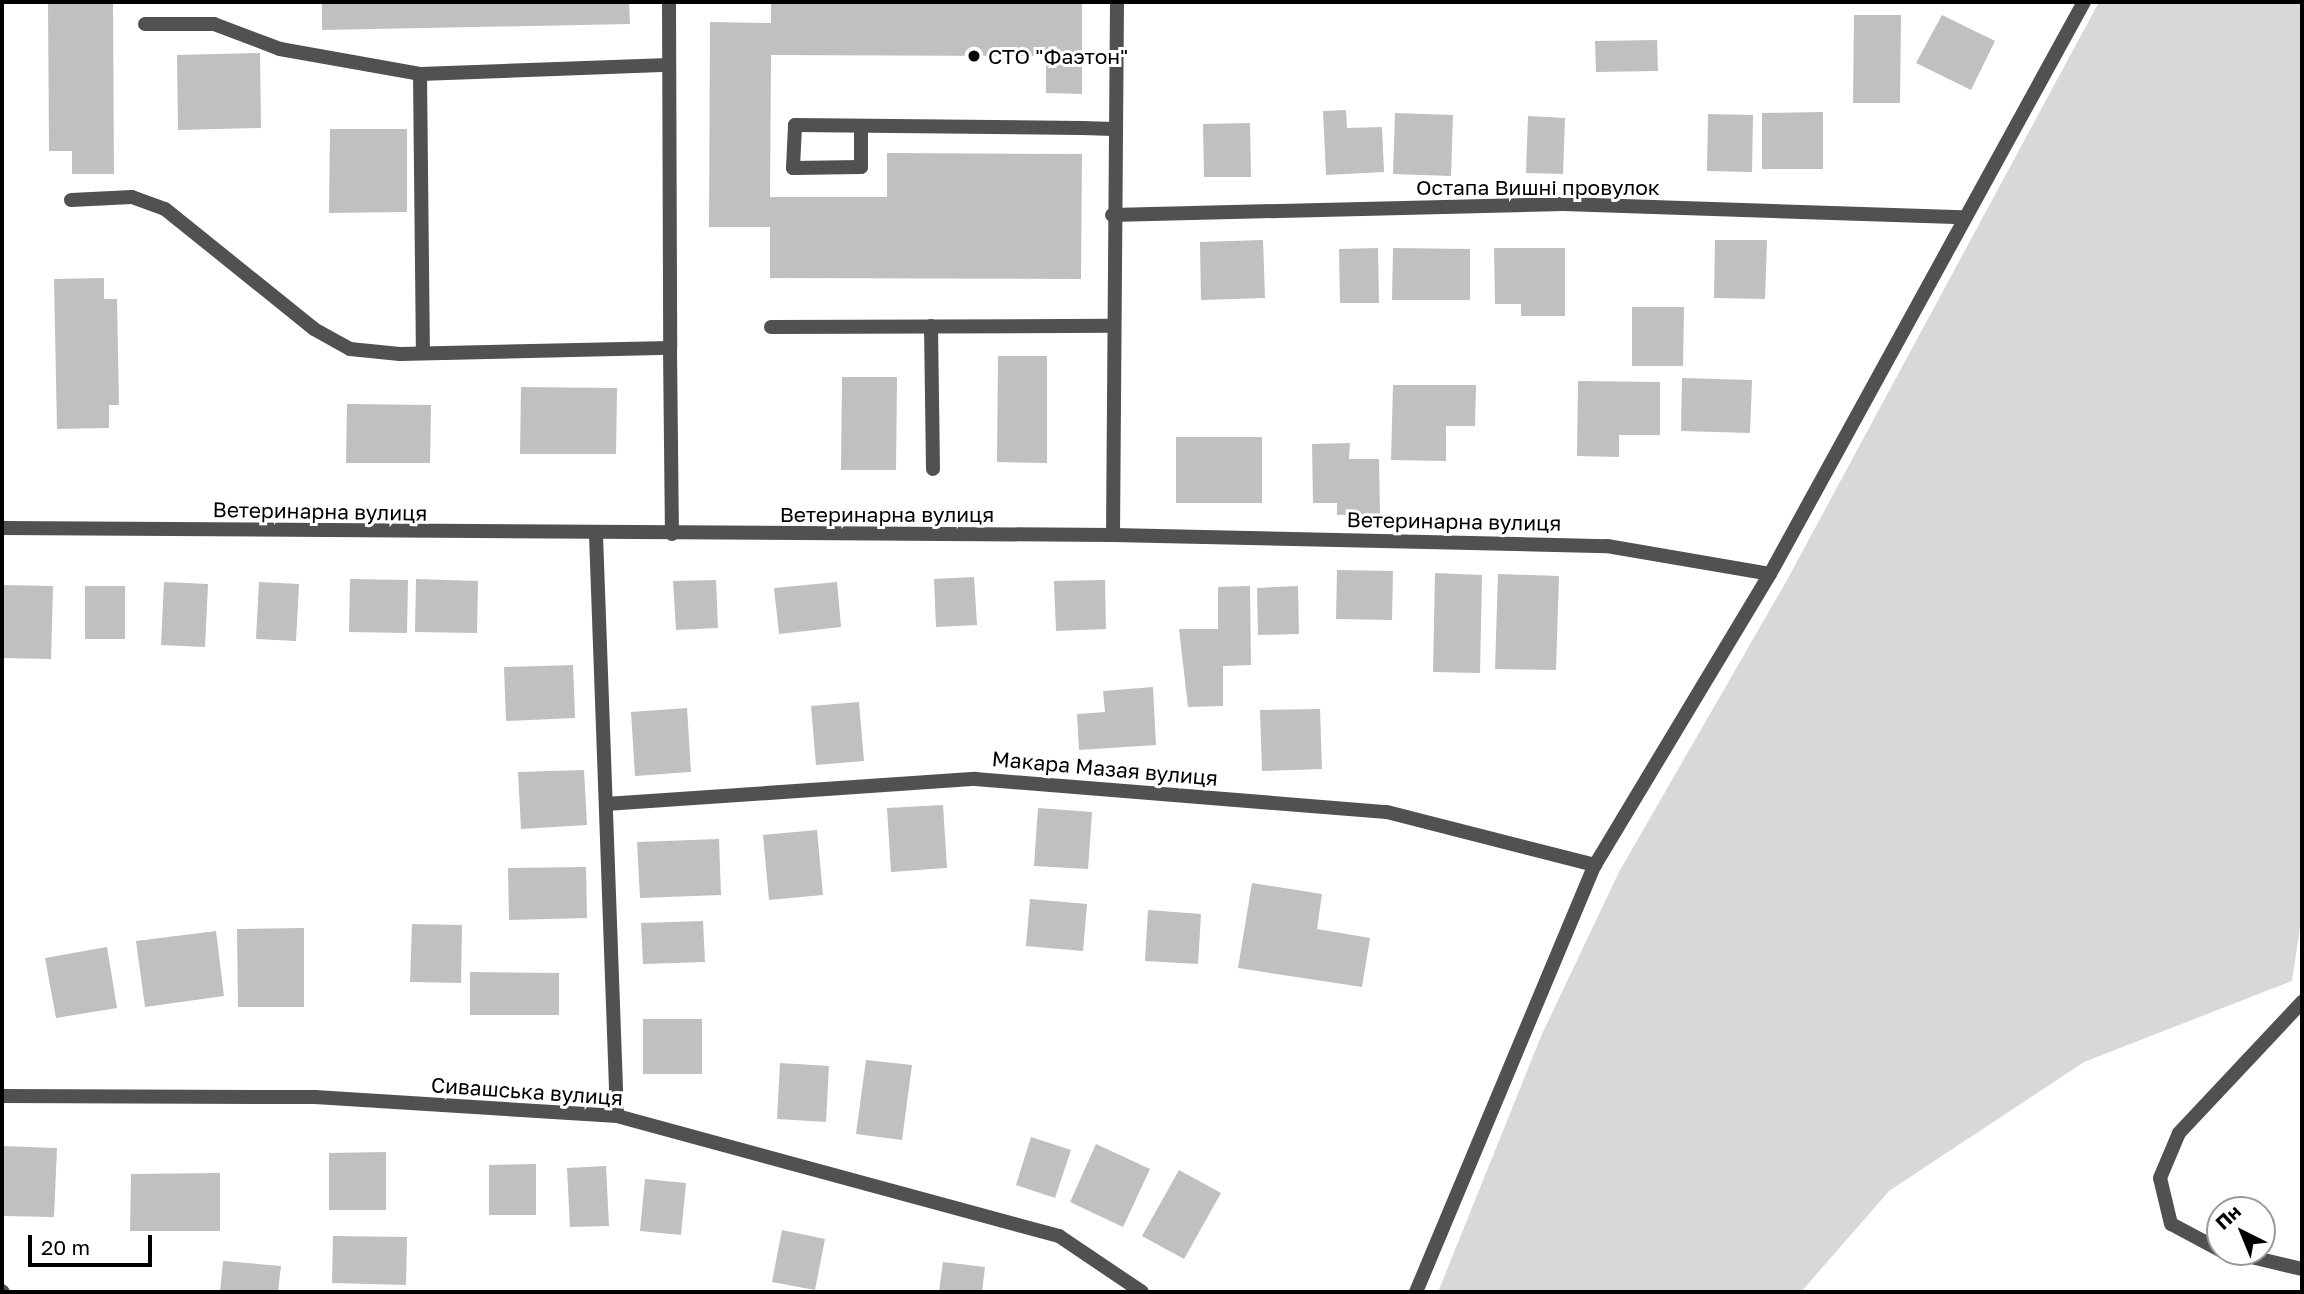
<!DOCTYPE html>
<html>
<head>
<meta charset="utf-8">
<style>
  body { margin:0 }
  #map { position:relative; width:2304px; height:1294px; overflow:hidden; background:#fff; font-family:"Golos Text",sans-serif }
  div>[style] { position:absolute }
  .green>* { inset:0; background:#d8d8d8 }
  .building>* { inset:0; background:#c0c0c0 }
  .lane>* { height:14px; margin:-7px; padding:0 7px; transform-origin:7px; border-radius:7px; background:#515151 }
  .street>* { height:14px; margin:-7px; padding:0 7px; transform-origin:7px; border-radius:7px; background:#515151 }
  .dots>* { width:19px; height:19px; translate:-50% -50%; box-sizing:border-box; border:4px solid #fff; border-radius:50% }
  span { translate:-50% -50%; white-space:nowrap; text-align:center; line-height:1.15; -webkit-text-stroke:6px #fff; paint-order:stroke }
  .poi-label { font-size:21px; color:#000 }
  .left { translate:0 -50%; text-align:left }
  .street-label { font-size:21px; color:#000 }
  .frame { position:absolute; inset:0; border:4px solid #000; pointer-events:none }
  .north { position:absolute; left:2206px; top:1196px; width:70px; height:70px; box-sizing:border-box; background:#fff; border:2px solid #999; border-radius:50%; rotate:317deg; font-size:19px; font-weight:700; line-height:28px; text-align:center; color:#000 }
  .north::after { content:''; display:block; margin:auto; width:24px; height:32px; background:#000; clip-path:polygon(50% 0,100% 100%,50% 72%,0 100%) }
  .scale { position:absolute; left:28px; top:1235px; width:124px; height:32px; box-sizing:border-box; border:4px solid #000; border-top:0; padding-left:9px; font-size:21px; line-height:24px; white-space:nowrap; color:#000; -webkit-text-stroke:5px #fff; paint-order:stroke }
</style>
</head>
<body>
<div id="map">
  <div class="green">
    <div style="clip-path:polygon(2099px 2px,2302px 2px,2302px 914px,2292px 981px,2084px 1062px,1889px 1191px,1801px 1292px,1438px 1292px,1542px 1034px,1619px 872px,1787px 580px)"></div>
  </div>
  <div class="building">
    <div style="clip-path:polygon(48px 2px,113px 2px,114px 174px,72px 174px,72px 151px,49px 151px)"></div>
    <div style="clip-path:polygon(322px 2px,629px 2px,630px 24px,322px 30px)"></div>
    <div style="clip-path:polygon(771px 2px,1082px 2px,1082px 94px,1046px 93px,1046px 56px,771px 55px,770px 197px,887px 197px,887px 153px,1082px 154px,1081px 279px,770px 278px,770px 227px,709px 227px,710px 22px,771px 23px)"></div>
    <div style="clip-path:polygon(1854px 15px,1901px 15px,1900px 103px,1853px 103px)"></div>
    <div style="clip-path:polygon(1942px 15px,1995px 41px,1971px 90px,1916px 63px)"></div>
    <div style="clip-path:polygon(1657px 40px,1658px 71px,1596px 72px,1595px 41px)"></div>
    <div style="clip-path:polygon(260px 53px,261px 128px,178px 130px,177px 55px)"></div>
    <div style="clip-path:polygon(1346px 110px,1347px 128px,1382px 127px,1384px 172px,1326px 175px,1323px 111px)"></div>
    <div style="clip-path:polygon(1823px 112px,1823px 169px,1762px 169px,1762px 113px)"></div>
    <div style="clip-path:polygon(1395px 113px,1453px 115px,1451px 176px,1393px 174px)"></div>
    <div style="clip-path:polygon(1708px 114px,1753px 115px,1752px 172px,1707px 171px)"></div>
    <div style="clip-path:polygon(1528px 116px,1565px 118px,1563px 174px,1526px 173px)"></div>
    <div style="clip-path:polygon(1250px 123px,1251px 177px,1204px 177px,1203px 124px)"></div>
    <div style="clip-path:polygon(330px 129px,407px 129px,407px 212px,329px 213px)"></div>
    <div style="clip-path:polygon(1263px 240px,1265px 298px,1201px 300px,1200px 242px)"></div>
    <div style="clip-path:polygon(1715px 240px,1767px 240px,1765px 299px,1714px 298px)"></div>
    <div style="clip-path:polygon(1378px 248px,1379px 303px,1340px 303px,1339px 249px)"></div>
    <div style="clip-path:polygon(1393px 248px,1470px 249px,1470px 300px,1392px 300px)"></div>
    <div style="clip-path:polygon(1494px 248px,1565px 248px,1565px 316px,1521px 316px,1521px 304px,1495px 304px)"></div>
    <div style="clip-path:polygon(104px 278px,104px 299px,117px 299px,119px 405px,109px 405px,109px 428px,57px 429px,54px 279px)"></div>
    <div style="clip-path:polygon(1632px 307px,1684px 307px,1683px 366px,1632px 366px)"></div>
    <div style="clip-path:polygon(998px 356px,1047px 356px,1047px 463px,997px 462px)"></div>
    <div style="clip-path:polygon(842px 377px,897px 377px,896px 470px,841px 470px)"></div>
    <div style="clip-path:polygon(1682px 378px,1752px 380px,1750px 433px,1681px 431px)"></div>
    <div style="clip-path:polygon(1578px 381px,1660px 382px,1660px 435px,1619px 435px,1619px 457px,1577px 456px)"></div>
    <div style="clip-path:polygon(1393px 385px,1476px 385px,1475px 426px,1446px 426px,1446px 461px,1391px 460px)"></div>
    <div style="clip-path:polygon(521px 387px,617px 388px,616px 454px,520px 454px)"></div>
    <div style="clip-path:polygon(347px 404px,431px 405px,430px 463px,346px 463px)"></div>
    <div style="clip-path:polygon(1176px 437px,1262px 437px,1262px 503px,1176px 503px)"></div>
    <div style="clip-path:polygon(1350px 443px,1349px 459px,1379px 459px,1380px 514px,1337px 515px,1337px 503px,1313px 503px,1312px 444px)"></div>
    <div style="clip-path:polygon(1337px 570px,1393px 571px,1392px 620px,1336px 619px)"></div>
    <div style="clip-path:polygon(1435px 573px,1482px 575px,1480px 673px,1433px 672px)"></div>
    <div style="clip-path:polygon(1498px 574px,1559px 576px,1556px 670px,1495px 669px)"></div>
    <div style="clip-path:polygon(974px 577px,977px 625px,936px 627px,934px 579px)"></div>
    <div style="clip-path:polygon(350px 579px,408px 580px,407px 633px,349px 632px)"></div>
    <div style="clip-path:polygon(416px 579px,478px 581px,477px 633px,415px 632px)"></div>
    <div style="clip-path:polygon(716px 580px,718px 628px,676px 630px,673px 581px)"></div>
    <div style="clip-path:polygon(1105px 580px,1106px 629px,1056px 631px,1054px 581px)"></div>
    <div style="clip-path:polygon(164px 582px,208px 584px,205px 647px,161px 645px)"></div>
    <div style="clip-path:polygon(259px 582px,299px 584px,296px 641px,256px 639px)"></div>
    <div style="clip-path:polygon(837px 582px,841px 627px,779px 634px,774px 588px)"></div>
    <div style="clip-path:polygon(2px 585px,53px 586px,51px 659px,2px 658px)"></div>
    <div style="clip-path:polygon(85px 586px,125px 586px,125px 639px,85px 639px)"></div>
    <div style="clip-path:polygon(1250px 586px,1251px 665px,1223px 666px,1223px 706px,1188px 707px,1179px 629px,1218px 629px,1218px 587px)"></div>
    <div style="clip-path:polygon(1298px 586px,1299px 634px,1258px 635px,1257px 588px)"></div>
    <div style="clip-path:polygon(573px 665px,575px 718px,506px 721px,504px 667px)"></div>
    <div style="clip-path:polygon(1153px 687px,1156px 745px,1079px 750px,1077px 714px,1105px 712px,1103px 691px)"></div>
    <div style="clip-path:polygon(859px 702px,864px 761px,816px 765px,811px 706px)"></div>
    <div style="clip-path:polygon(687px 708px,691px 772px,635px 776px,631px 712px)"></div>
    <div style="clip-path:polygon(1320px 709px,1322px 769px,1262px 771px,1260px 710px)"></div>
    <div style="clip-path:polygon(584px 770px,587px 825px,521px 829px,518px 772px)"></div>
    <div style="clip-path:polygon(943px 805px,947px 868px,891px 872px,887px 808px)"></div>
    <div style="clip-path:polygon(1038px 808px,1092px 812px,1088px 869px,1034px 866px)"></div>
    <div style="clip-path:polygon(817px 830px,823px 895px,769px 900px,763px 835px)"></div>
    <div style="clip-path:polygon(719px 839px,721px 895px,640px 898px,637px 842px)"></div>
    <div style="clip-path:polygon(586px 867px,587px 918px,509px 920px,508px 868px)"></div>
    <div style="clip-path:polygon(1252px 883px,1322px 894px,1317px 929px,1370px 938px,1362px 987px,1238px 968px)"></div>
    <div style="clip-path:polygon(1030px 899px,1087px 904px,1083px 951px,1026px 946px)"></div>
    <div style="clip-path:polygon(1148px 910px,1201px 914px,1198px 964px,1145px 961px)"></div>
    <div style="clip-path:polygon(703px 921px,705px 962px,643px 964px,641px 923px)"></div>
    <div style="clip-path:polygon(412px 924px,462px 925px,461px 983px,410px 982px)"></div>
    <div style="clip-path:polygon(304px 928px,304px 1007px,238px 1007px,237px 929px)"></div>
    <div style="clip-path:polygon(216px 931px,224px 996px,145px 1007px,136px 941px)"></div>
    <div style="clip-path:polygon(107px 947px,117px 1008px,56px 1018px,45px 958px)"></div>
    <div style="clip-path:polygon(470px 972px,559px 973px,559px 1015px,470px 1015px)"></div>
    <div style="clip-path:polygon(643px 1019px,702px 1019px,702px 1074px,643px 1074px)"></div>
    <div style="clip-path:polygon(866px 1060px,912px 1065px,902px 1140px,856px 1134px)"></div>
    <div style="clip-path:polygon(780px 1063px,829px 1066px,826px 1122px,777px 1119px)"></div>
    <div style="clip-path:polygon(1031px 1137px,1071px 1150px,1055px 1198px,1016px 1185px)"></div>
    <div style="clip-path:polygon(1096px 1144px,1150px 1169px,1123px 1227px,1070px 1202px)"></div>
    <div style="clip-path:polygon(2px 1146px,57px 1148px,54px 1217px,2px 1216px)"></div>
    <div style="clip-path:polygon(386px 1152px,386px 1210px,329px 1210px,329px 1153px)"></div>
    <div style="clip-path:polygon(536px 1164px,536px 1215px,489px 1215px,489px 1165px)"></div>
    <div style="clip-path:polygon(606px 1166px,609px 1226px,570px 1227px,567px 1168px)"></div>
    <div style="clip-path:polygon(1179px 1170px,1221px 1193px,1184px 1259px,1142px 1236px)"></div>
    <div style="clip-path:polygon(220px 1173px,220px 1231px,130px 1231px,131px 1174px)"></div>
    <div style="clip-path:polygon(645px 1179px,686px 1183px,681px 1235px,640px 1231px)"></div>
    <div style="clip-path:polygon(782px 1230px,825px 1239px,815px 1290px,772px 1282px)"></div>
    <div style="clip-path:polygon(333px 1236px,407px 1237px,406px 1285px,332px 1283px)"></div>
    <div style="clip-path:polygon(223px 1261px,281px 1266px,278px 1292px,220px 1292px)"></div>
    <div style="clip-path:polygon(943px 1262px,985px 1267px,982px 1292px,939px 1292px)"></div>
  </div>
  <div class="lane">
    <div style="left:669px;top:2px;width:346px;rotate:89.8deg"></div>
    <div style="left:145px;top:24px;width:69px"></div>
    <div style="left:214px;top:24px;width:71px;rotate:20.7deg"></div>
    <div style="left:280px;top:49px;width:142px;rotate:10.1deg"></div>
    <div style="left:420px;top:74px;width:249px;rotate:-2.1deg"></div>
    <div style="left:420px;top:74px;width:279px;rotate:89.4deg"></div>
    <div style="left:861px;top:126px;width:41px;rotate:90deg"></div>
    <div style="left:861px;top:167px;width:68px;rotate:179.2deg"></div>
    <div style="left:793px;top:168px;width:43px;rotate:-87.3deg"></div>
    <div style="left:795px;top:125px;width:287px;rotate:0.6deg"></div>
    <div style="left:1082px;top:128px;width:32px;rotate:2deg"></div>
    <div style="left:71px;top:200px;width:61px;rotate:-2.8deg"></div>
    <div style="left:132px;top:197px;width:35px;rotate:20deg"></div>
    <div style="left:165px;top:209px;width:191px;rotate:38.8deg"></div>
    <div style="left:314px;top:329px;width:41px;rotate:29.1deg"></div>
    <div style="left:350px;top:349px;width:50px;rotate:5.7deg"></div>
    <div style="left:400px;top:354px;width:270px;rotate:-1.3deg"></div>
    <div style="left:670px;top:348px;width:186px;rotate:89.4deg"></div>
    <div style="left:931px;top:326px;width:143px;rotate:89.2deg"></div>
    <div style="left:771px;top:327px;width:341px;rotate:-0.2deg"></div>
    <div style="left:1416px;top:1292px;width:463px;rotate:-67.3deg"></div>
    <div style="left:1595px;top:865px;width:340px;rotate:-59deg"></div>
    <div style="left:1770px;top:574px;width:653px;rotate:-61.24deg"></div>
  </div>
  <div class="street">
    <div style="left:1112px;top:215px;width:451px;rotate:-1.4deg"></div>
    <div style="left:1563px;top:204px;width:400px;rotate:1.9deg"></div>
    <div style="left:2px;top:528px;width:1111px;rotate:0.36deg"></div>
    <div style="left:1113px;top:535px;width:494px;rotate:1.3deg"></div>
    <div style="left:1607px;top:546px;width:165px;rotate:9.7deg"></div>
    <div style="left:596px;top:535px;width:581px;rotate:87.93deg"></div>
    <div style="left:1113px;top:535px;width:533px;rotate:-89.57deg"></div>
    <div style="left:606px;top:804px;width:370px;rotate:-3.9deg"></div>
    <div style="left:975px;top:779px;width:413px;rotate:4.6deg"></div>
    <div style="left:1387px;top:812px;width:215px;rotate:14.3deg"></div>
    <div style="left:2px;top:1096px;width:313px;rotate:0.2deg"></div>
    <div style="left:315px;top:1097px;width:303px;rotate:3.6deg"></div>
    <div style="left:617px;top:1116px;width:458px;rotate:15.2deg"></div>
    <div style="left:1059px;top:1236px;width:100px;rotate:34deg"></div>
    <div style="left:2220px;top:1250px;width:55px;rotate:-152deg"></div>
    <div style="left:2171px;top:1224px;width:47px;rotate:-103.4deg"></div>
    <div style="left:2160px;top:1178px;width:49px;rotate:-67.1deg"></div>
    <div style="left:2179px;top:1133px;width:180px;rotate:-46.8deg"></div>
    <div style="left:2230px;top:1252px;width:74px;rotate:13.3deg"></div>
    <div style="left:2px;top:1291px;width:1px;rotate:45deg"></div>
  </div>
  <div class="dots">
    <div style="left:974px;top:56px;background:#000"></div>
  </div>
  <div class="poi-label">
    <span class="left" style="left:988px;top:56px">СТО "Фаэтон"</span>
  </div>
  <div class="street-label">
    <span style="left:1538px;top:187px">Остапа Вишні провулок</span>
    <span style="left:320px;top:511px;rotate:1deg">Ветеринарна вулиця</span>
    <span style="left:887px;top:514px">Ветеринарна вулиця</span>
    <span style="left:1454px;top:521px;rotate:1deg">Ветеринарна вулиця</span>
    <span style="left:1105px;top:768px;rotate:5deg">Макара Мазая вулиця</span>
    <span style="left:527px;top:1091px;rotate:4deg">Сивашська вулиця</span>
  </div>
  <div class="frame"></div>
  <div class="north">Пн</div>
  <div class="scale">20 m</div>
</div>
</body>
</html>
